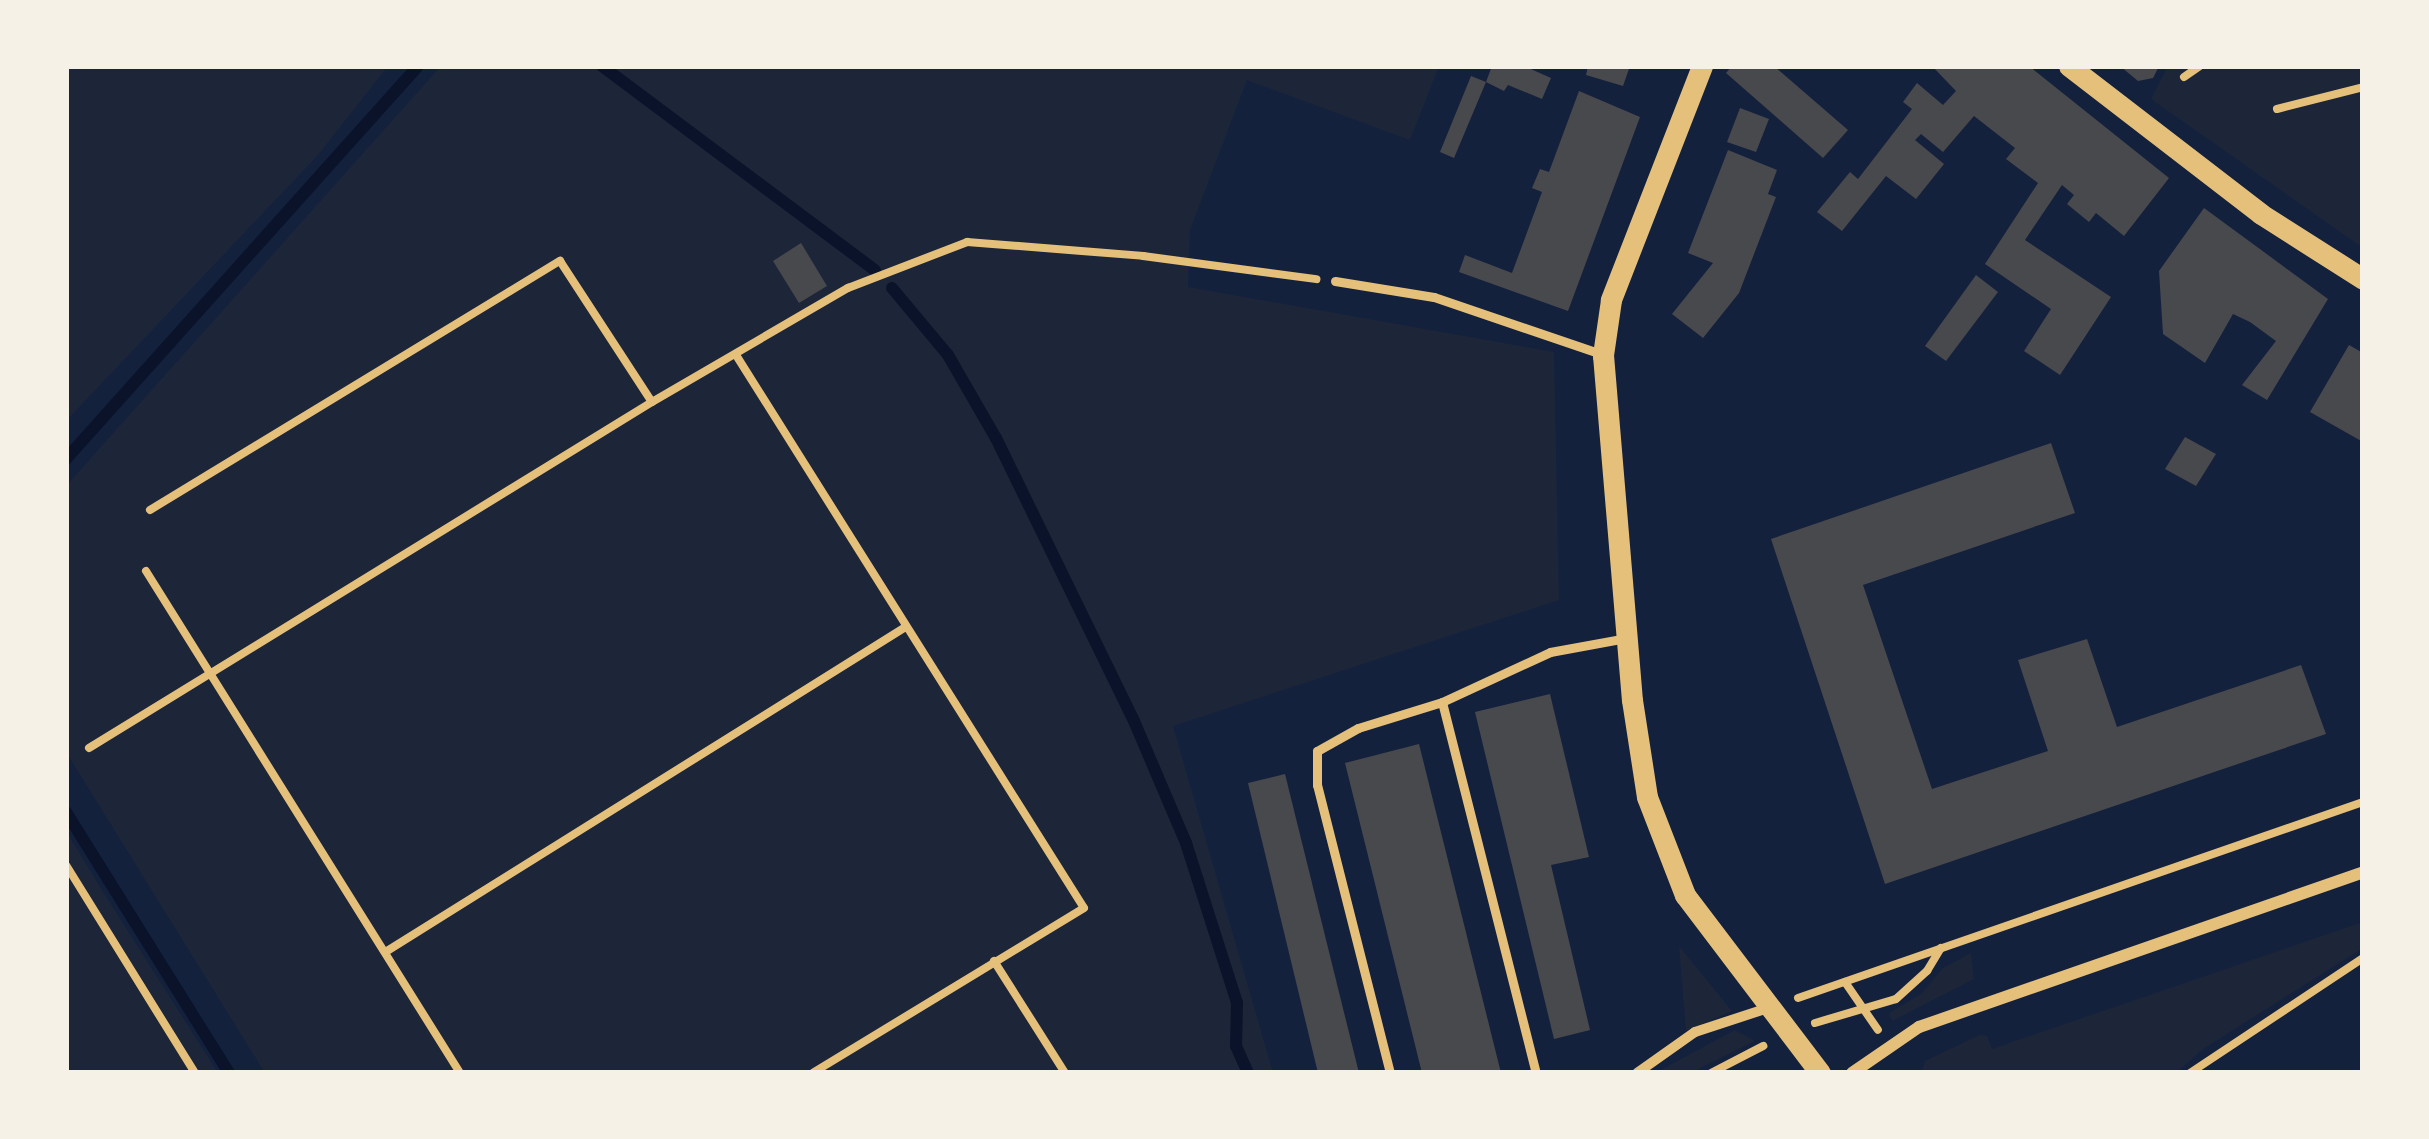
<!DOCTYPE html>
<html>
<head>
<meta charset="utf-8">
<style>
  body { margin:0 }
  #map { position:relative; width:2429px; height:1139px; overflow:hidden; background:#14213d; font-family:"IBM Plex Serif",serif }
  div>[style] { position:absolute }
  .green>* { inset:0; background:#1d2539 }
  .stream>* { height:12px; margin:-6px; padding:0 6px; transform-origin:6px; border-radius:6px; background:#0b132b }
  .building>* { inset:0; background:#48494c }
  .path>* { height:8px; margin:-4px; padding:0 4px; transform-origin:4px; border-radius:4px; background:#e5c07b }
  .service>* { height:9px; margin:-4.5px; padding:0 4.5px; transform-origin:4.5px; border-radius:4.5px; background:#e5c07b }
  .pedestrian>* { height:10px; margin:-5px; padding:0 5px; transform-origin:5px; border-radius:5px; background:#e5c07b }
  .minor>* { height:12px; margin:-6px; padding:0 6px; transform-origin:6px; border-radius:6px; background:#e5c07b }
  .tertiary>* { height:21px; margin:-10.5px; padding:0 10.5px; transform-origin:10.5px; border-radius:10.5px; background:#e5c07b }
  span { translate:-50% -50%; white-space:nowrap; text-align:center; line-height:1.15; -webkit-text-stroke:12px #f6f1e7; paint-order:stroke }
  .frame { position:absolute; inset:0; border:69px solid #f6f1e7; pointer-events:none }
</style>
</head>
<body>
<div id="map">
  <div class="green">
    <div style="clip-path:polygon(66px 66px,388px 66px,318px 155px,66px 421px)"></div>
    <div style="clip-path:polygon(441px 66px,1439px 66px,1410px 140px,1247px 80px,1190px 230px,1188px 287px,1554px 352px,1559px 600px,1173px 726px,1273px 1073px,265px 1073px,66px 752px,66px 486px)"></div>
    <div style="clip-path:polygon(2168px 66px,2363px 66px,2363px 248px,2151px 99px)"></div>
    <div style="clip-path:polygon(66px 831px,105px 895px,218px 1073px,66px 1073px)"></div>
    <div style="clip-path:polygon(2363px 922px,2363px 948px,2203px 1049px,2176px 1073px,1921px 1073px,1925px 1061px,1980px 1035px,1987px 1036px,1992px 1049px)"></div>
    <div style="clip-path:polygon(1679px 946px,1732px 1011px,1686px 1031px)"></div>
    <div style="clip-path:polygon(1971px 953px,1974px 979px,1892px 1021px,1889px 1013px,1921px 994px,1943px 968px)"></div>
    <div style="clip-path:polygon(1735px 1030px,1755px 1041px,1690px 1073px,1655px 1073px)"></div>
  </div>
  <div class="stream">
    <div style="left:602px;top:66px;width:341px;rotate:36.8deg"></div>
    <div style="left:892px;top:288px;width:87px;rotate:50.1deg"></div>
    <div style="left:948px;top:355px;width:96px;rotate:60deg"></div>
    <div style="left:996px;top:438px;width:315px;rotate:64deg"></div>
    <div style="left:1134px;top:721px;width:133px;rotate:66.9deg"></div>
    <div style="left:1186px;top:843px;width:168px;rotate:72.3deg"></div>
    <div style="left:1237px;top:1003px;width:43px;rotate:91.3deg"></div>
    <div style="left:1236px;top:1046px;width:30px;rotate:66deg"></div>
    <div style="left:66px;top:459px;width:528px;rotate:-48.15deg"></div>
    <div style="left:66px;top:812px;width:308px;rotate:58deg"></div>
  </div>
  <div class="building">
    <div style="clip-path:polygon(1492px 66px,1524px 66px,1551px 78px,1542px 99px,1508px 85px,1504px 91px,1486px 82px)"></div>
    <div style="clip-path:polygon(1588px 66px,1630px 66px,1623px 86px,1586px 75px)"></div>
    <div style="clip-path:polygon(1732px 66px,1774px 66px,1848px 130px,1823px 158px,1726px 73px)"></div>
    <div style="clip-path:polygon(1932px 66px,2029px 66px,2169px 178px,2124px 236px,2096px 213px,2089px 222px,2067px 204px,2074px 195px,2062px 185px,2025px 240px,2111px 297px,2060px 375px,2024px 351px,2051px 309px,1985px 264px,2038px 183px,2006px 159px,2015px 148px,1974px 116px,1943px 152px,1921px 134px,1915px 140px,1944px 164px,1916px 199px,1886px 176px,1842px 231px,1817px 212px,1850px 172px,1858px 179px,1912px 109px,1903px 102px,1917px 83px,1943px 105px,1956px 91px)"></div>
    <div style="clip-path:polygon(2120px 66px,2159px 66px,2153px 78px,2138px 81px)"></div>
    <div style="clip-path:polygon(1471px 76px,1486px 82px,1454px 158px,1440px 152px)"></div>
    <div style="clip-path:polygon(1579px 91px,1640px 117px,1568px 311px,1459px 272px,1465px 255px,1512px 273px,1542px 192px,1532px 188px,1540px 169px,1549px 172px)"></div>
    <div style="clip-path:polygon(1740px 108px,1769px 119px,1756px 152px,1727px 142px)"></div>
    <div style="clip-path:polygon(1728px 150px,1777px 170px,1768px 194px,1776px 197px,1739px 293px,1703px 338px,1672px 314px,1713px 263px,1688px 253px)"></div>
    <div style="clip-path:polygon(2204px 208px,2328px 299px,2267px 400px,2242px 385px,2276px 341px,2250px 322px,2233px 314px,2205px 363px,2163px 334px,2159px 271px)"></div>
    <div style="clip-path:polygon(801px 243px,827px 286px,799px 303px,773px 261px)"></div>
    <div style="clip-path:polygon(1976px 275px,1998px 292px,1946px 361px,1925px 346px)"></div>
    <div style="clip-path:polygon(2349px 345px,2363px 353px,2363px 442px,2310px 412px)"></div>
    <div style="clip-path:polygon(2185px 437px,2216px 454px,2196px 486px,2165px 469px)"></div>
    <div style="clip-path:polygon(2051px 443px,2075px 513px,1863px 585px,1932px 789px,2048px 751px,2018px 660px,2087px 639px,2117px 727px,2301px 665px,2326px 734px,1885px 884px,1771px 539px)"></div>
    <div style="clip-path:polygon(1550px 694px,1589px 857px,1551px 865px,1590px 1030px,1554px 1039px,1475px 712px)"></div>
    <div style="clip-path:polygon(1419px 744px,1501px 1073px,1422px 1073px,1345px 763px)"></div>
    <div style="clip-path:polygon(1285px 774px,1359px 1073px,1318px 1073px,1248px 783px)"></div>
  </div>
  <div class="path">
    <div style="left:2184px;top:77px;width:19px;rotate:-35deg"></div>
    <div style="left:2277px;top:109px;width:89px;rotate:-14.3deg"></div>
    <div style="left:736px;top:355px;width:653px;rotate:57.82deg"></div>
    <div style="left:1084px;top:908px;width:317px;rotate:148.7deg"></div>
    <div style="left:150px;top:510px;width:480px;rotate:-31.3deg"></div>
    <div style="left:560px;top:261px;width:168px;rotate:56.9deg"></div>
    <div style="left:146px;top:571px;width:592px;rotate:57.97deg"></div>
    <div style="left:89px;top:748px;width:661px;rotate:-31.57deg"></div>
    <div style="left:652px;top:402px;width:227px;rotate:-30.2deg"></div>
    <div style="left:848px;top:288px;width:128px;rotate:-21.1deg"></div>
    <div style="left:967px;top:242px;width:177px;rotate:4.5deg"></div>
    <div style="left:1143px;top:256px;width:175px;rotate:7.6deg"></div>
    <div style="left:66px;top:865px;width:245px;rotate:58.2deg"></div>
    <div style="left:387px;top:951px;width:610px;rotate:-32deg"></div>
    <div style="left:994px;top:961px;width:133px;rotate:57.6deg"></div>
    <div style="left:1845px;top:982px;width:58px;rotate:55.5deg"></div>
    <div style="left:1798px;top:998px;width:598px;rotate:-19.13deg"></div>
    <div style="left:1815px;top:1023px;width:84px;rotate:-16.5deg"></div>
    <div style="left:1896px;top:999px;width:42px;rotate:-42.1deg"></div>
    <div style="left:1927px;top:971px;width:27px;rotate:-59deg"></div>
    <div style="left:1711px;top:1073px;width:59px;rotate:-27.4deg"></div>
    <div style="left:2190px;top:1073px;width:208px;rotate:-33.6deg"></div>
  </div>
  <div class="service">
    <div style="left:1335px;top:281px;width:100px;rotate:9.2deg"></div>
    <div style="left:1434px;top:297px;width:176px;rotate:18.8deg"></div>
    <div style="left:1442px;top:702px;width:383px;rotate:75.8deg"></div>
    <div style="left:1390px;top:1073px;width:297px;rotate:-104.2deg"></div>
    <div style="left:1317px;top:785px;width:34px;rotate:-90deg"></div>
    <div style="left:1317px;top:751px;width:47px;rotate:-29.3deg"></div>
    <div style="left:1358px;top:728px;width:88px;rotate:-17.2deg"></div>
    <div style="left:1442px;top:702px;width:119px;rotate:-24.8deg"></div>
    <div style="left:1550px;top:652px;width:77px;rotate:-10.4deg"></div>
  </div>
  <div class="pedestrian">
    <div style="left:1637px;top:1073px;width:71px;rotate:-35.3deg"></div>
    <div style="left:1695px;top:1032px;width:77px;rotate:-18.2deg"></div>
  </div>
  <div class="minor">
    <div style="left:1852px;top:1073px;width:81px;rotate:-34.5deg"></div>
    <div style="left:1919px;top:1027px;width:470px;rotate:-19.2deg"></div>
  </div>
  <div class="tertiary">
    <div style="left:1702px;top:66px;width:251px;rotate:111.3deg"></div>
    <div style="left:1611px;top:300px;width:56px;rotate:98.3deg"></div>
    <div style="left:1603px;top:355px;width:346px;rotate:85.2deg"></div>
    <div style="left:1632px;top:700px;width:98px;rotate:81.2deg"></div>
    <div style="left:1647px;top:797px;width:105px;rotate:68.8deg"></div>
    <div style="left:1685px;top:895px;width:223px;rotate:52.8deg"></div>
    <div style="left:2069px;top:66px;width:242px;rotate:37.6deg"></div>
    <div style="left:2261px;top:214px;width:121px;rotate:32.5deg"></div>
  </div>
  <div class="frame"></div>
</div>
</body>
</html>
